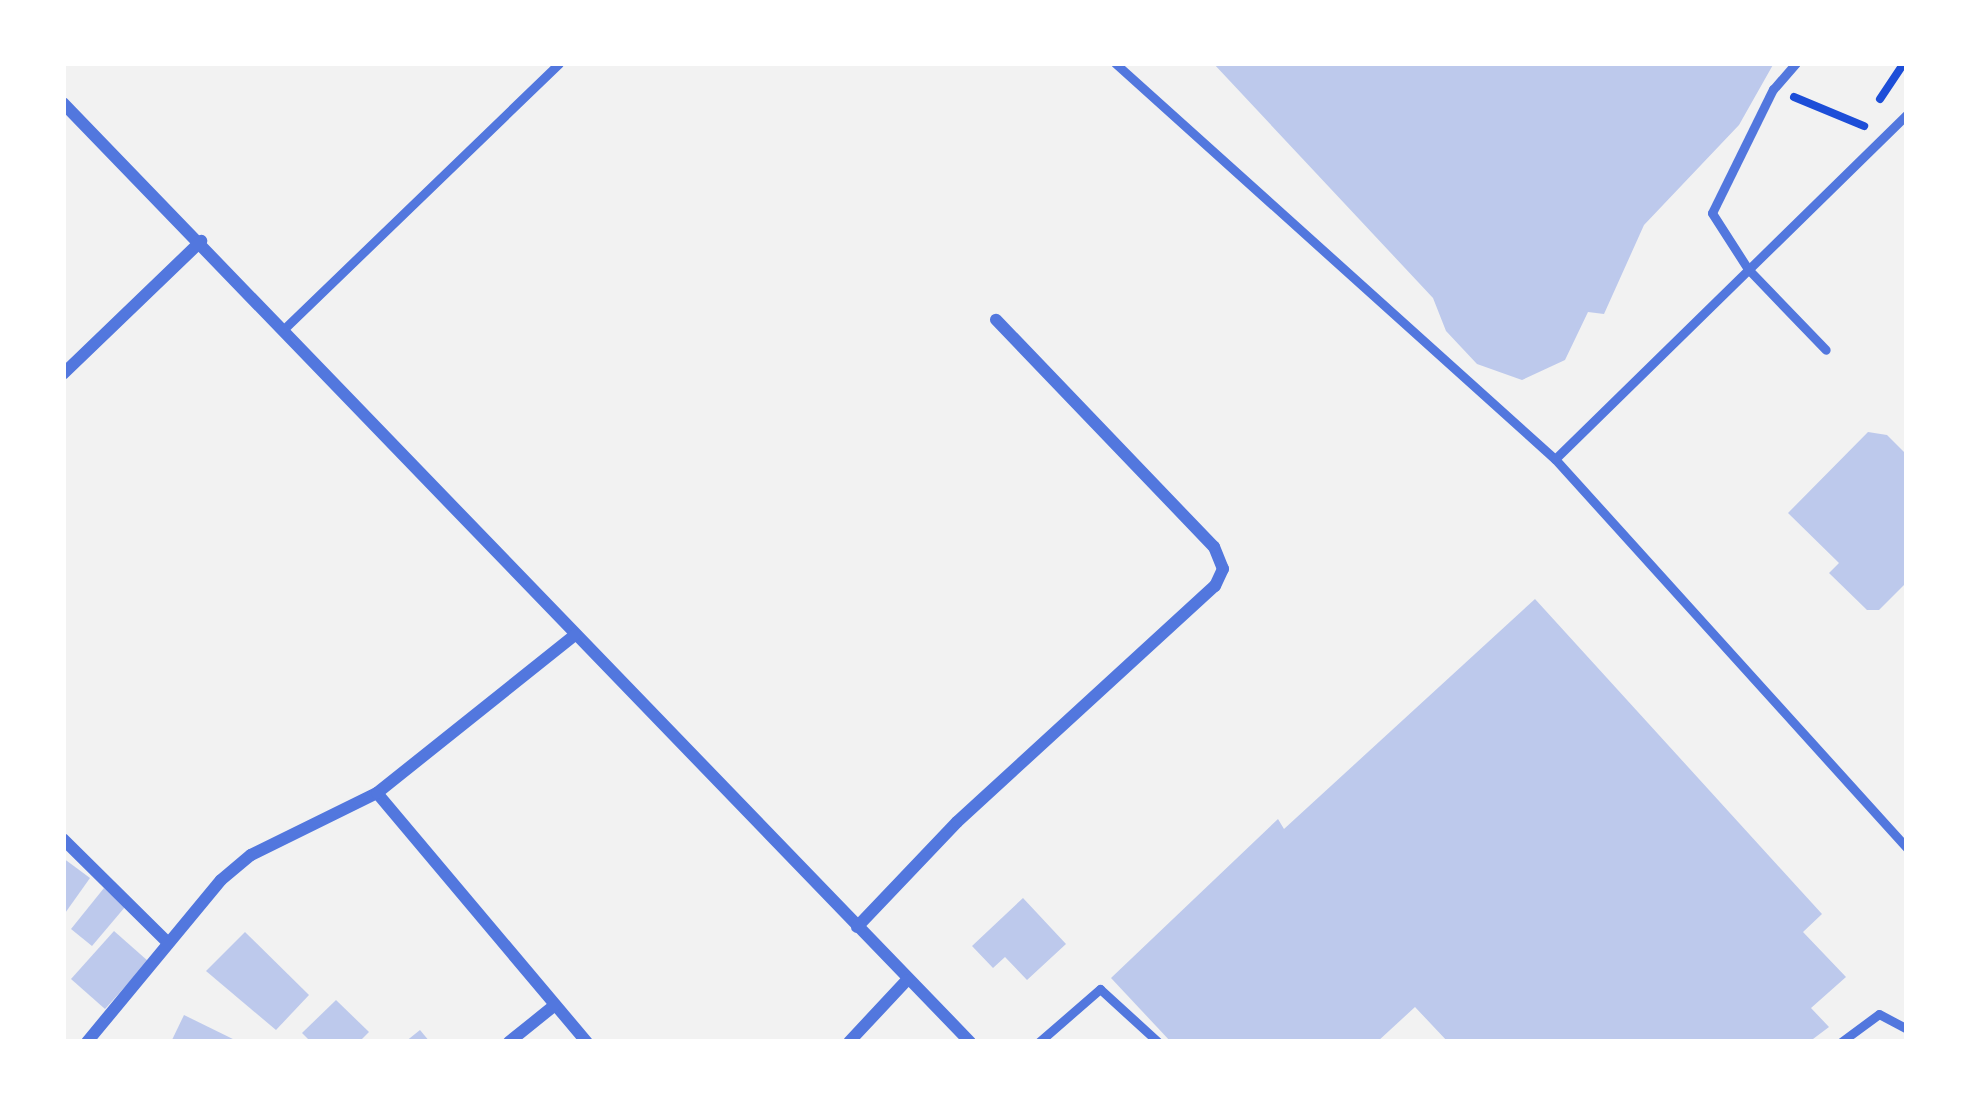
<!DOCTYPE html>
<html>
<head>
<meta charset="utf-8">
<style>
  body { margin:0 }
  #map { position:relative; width:1970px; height:1105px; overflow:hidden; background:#f2f2f2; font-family:Georgia,serif }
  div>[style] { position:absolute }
  .building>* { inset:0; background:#bdc9ec }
  .path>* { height:8px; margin:-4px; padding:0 4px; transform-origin:4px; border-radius:4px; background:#1d4ed8 }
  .service>* { height:9px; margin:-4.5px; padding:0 4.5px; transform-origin:4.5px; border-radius:4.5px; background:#5277de }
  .minor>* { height:12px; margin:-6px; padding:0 6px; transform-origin:6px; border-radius:6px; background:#5277de }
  span { translate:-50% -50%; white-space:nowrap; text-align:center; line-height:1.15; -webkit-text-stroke:9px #fff; paint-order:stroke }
  .frame { position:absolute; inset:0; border:66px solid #fff; pointer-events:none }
</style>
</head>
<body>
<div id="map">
  <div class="building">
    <div style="clip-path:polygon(1213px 63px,1774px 63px,1739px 125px,1644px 225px,1604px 314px,1588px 312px,1565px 360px,1522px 380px,1477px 364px,1446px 331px,1433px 298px)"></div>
    <div style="clip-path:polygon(1868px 432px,1887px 435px,1907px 455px,1907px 582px,1879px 610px,1867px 610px,1829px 573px,1839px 563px,1788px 513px)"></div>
    <div style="clip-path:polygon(1535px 599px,1822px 914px,1803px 932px,1846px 977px,1811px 1008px,1829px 1027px,1809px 1042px,1448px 1042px,1415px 1007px,1377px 1042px,1171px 1042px,1111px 978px,1278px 819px,1284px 829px)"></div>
    <div style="clip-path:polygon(63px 858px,90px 878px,63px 916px)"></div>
    <div style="clip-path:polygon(104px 888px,125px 907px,92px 946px,71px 929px)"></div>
    <div style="clip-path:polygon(1023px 898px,1066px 944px,1027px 980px,1005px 957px,993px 968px,972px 946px)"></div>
    <div style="clip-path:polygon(114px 931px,148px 961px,105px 1009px,71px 979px)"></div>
    <div style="clip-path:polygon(245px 932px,309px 995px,276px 1030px,206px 971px)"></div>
    <div style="clip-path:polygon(336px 1000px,369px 1032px,359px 1042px,311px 1042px,302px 1033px)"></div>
    <div style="clip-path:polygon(184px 1015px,239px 1042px,171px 1042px)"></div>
    <div style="clip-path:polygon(420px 1030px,430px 1042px,405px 1042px)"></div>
  </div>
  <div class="path">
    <div style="left:1794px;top:97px;width:76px;rotate:22.5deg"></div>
    <div style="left:1880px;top:99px;width:43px;rotate:-56.3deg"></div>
  </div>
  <div class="service">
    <div style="left:1115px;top:63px;width:592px;rotate:41.99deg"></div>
    <div style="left:1555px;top:459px;width:525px;rotate:47.86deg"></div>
    <div style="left:1796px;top:63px;width:35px;rotate:131deg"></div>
    <div style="left:1773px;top:89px;width:138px;rotate:116.2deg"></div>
    <div style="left:1712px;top:213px;width:67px;rotate:57.3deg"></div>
    <div style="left:1748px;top:269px;width:112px;rotate:46.1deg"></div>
    <div style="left:287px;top:326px;width:378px;rotate:-44deg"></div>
    <div style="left:1555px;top:459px;width:493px;rotate:-44.4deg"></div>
    <div style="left:1039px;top:1042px;width:81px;rotate:-41deg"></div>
    <div style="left:1100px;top:989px;width:79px;rotate:42.4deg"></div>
    <div style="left:1841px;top:1042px;width:47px;rotate:-36.4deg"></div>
    <div style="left:1879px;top:1014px;width:32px;rotate:28deg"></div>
  </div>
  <div class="minor">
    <div style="left:63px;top:103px;width:1306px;rotate:45.99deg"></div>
    <div style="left:63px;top:374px;width:192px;rotate:-43.9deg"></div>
    <div style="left:377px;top:793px;width:326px;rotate:49.9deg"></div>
    <div style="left:63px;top:839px;width:148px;rotate:44.7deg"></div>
    <div style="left:857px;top:927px;width:145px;rotate:-46.4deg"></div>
    <div style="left:957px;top:822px;width:350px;rotate:-42.5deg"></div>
    <div style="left:1215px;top:586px;width:19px;rotate:-65deg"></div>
    <div style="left:1223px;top:569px;width:24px;rotate:-112deg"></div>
    <div style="left:1214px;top:547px;width:315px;rotate:-133.8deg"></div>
    <div style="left:87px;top:1042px;width:210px;rotate:-50.4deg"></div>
    <div style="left:221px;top:880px;width:39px;rotate:-40deg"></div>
    <div style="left:251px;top:855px;width:140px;rotate:-26.2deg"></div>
    <div style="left:377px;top:793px;width:253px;rotate:-38.6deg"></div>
    <div style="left:509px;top:1042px;width:59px;rotate:-38.8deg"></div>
    <div style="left:849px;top:1042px;width:85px;rotate:-46.9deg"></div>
  </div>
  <div class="frame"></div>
</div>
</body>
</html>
